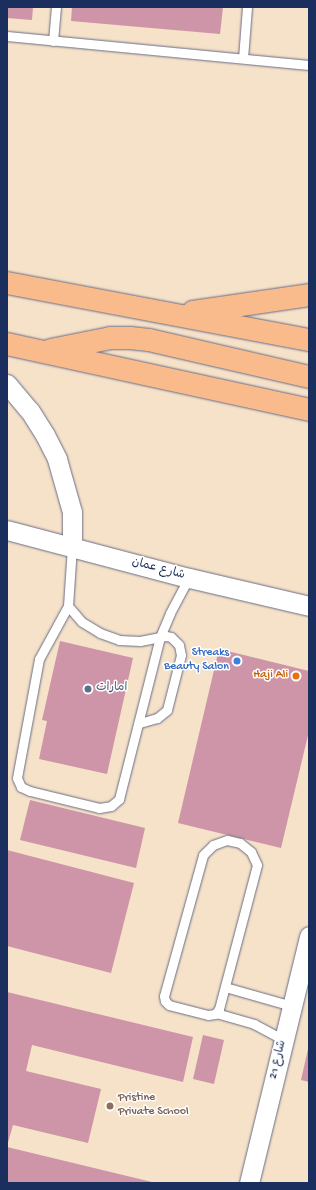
<!DOCTYPE html>
<html>
<head>
<meta charset="utf-8">
<style>
  body { margin:0 }
  #map { position:relative; width:316px; height:1190px; overflow:hidden; background:#f6e1c9; font-family:"Gochi Hand","Playpen Sans Arabic",sans-serif }
  div>[style] { position:absolute }
  .building>* { inset:0; background:#cd95a7 }
  .roads { filter:drop-shadow(0 0 1px #686d83) drop-shadow(0 0 1px #686d83) }
  .lane>* { height:9px; margin:-4.5px; padding:0 4.5px; transform-origin:4.5px; border-radius:4.5px; background:#fff }
  .street>* { height:19px; margin:-9.5px; padding:0 9.5px; transform-origin:9.5px; border-radius:9.5px; background:#fff }
  .primary>* { height:22px; margin:-11px; padding:0 11px; transform-origin:11px; border-radius:11px; background:#fabb8c }
  .dots>* { width:11px; height:11px; translate:-50% -50%; box-sizing:border-box; border:2px solid #fff; border-radius:50% }
  span { translate:-50% -50%; white-space:nowrap; text-align:center; line-height:1.15; -webkit-text-stroke:3px #fff; paint-order:stroke }
  .street-label { font-size:12px; color:#1b2f5e }
  .shop-label { font-size:12px; color:#366cbe }
  .right { translate:-100% -50%; text-align:right }
  .food-label { font-size:12px; color:#c56008 }
  .service-label { font-size:12px; color:#4e5e75 }
  .left { translate:0 -50%; text-align:left }
  .education-label { font-size:12px; color:#785e54 }
  .frame { position:absolute; inset:0; border:8px solid #1b2f5e; pointer-events:none }
</style>
</head>
<body>
<div id="map">
  <div class="building">
    <div style="clip-path:polygon(7px 7px,33px 7px,32px 20px,7px 18px)"></div>
    <div style="clip-path:polygon(72px 7px,223px 7px,220px 34px,71px 21px)"></div>
    <div style="clip-path:polygon(60px 641px,133px 658px,107px 774px,39px 759px,47px 721px,42px 720px)"></div>
    <div style="clip-path:polygon(219px 649px,309px 671px,309px 731px,281px 848px,178px 823px)"></div>
    <div style="clip-path:polygon(30px 800px,145px 828px,136px 868px,20px 840px)"></div>
    <div style="clip-path:polygon(7px 850px,134px 883px,111px 973px,7px 946px)"></div>
    <div style="clip-path:polygon(7px 992px,193px 1037px,183px 1082px,32px 1045px,26px 1071px,101px 1089px,88px 1143px,13px 1125px,7px 1146px)"></div>
    <div style="clip-path:polygon(203px 1035px,224px 1040px,214px 1084px,193px 1079px)"></div>
    <div style="clip-path:polygon(308px 1049px,309px 1049px,309px 1082px,301px 1080px)"></div>
    <div style="clip-path:polygon(7px 1147px,152px 1182px,152px 1183px,7px 1183px)"></div>
  </div>
  <div class="roads">
    <div class="lane">
      <div style="left:7px;top:36px;width:303px;rotate:5.5deg"></div>
      <div style="left:53px;top:41px;width:34px;rotate:-85deg"></div>
      <div style="left:243px;top:58px;width:51px;rotate:-85.5deg"></div>
      <div style="left:72px;top:547px;width:59px;rotate:93.9deg"></div>
      <div style="left:68px;top:606px;width:60px;rotate:118.7deg"></div>
      <div style="left:39px;top:659px;width:121px;rotate:100.5deg"></div>
      <div style="left:17px;top:778px;width:10px;rotate:66deg"></div>
      <div style="left:21px;top:787px;width:10px;rotate:24deg"></div>
      <div style="left:30px;top:791px;width:71px;rotate:13.8deg"></div>
      <div style="left:99px;top:808px;width:12px;rotate:-9deg"></div>
      <div style="left:111px;top:806px;width:11px;rotate:-41deg"></div>
      <div style="left:119px;top:799px;width:167px;rotate:-75.8deg"></div>
      <div style="left:160px;top:637px;width:26px;rotate:-67deg"></div>
      <div style="left:170px;top:613px;width:40px;rotate:-62deg"></div>
      <div style="left:68px;top:606px;width:21px;rotate:49deg"></div>
      <div style="left:82px;top:622px;width:21px;rotate:31deg"></div>
      <div style="left:100px;top:633px;width:20px;rotate:20deg"></div>
      <div style="left:119px;top:640px;width:21px;rotate:3deg"></div>
      <div style="left:140px;top:641px;width:26px;rotate:-11deg"></div>
      <div style="left:166px;top:636px;width:5px;rotate:11deg"></div>
      <div style="left:171px;top:637px;width:11px;rotate:45deg"></div>
      <div style="left:179px;top:645px;width:10px;rotate:79deg"></div>
      <div style="left:181px;top:655px;width:57px;rotate:104.3deg"></div>
      <div style="left:167px;top:710px;width:13px;rotate:141deg"></div>
      <div style="left:157px;top:718px;width:19px;rotate:164deg"></div>
      <div style="left:227px;top:840px;width:13px;rotate:13deg"></div>
      <div style="left:240px;top:843px;width:14px;rotate:39deg"></div>
      <div style="left:251px;top:852px;width:14px;rotate:65deg"></div>
      <div style="left:257px;top:865px;width:149px;rotate:104.8deg"></div>
      <div style="left:219px;top:1009px;width:6px;rotate:129deg"></div>
      <div style="left:215px;top:1014px;width:7px;rotate:172deg"></div>
      <div style="left:208px;top:1015px;width:40px;rotate:-165.6deg"></div>
      <div style="left:169px;top:1005px;width:6px;rotate:-135deg"></div>
      <div style="left:165px;top:1001px;width:5px;rotate:-101deg"></div>
      <div style="left:164px;top:996px;width:146px;rotate:-74.5deg"></div>
      <div style="left:203px;top:855px;width:14px;rotate:-45deg"></div>
      <div style="left:213px;top:845px;width:15px;rotate:-20deg"></div>
      <div style="left:225px;top:987px;width:70px;rotate:15.8deg"></div>
      <div style="left:216px;top:1013px;width:40px;rotate:16deg"></div>
      <div style="left:254px;top:1024px;width:34px;rotate:28deg"></div>
    </div>
    <div class="street">
      <div style="left:7px;top:384px;width:35px;rotate:50deg"></div>
      <div style="left:30px;top:411px;width:28px;rotate:58deg"></div>
      <div style="left:45px;top:435px;width:27px;rotate:63deg"></div>
      <div style="left:57px;top:459px;width:55px;rotate:74.2deg"></div>
      <div style="left:72px;top:512px;width:35px;rotate:90deg"></div>
      <div style="left:7px;top:530px;width:188px;rotate:14.8deg"></div>
      <div style="left:189px;top:578px;width:123px;rotate:13.1deg"></div>
      <div style="left:249px;top:1183px;width:254px;rotate:-76.3deg"></div>
    </div>
    <div class="primary">
      <div style="left:7px;top:283px;width:307px;rotate:10.7deg"></div>
      <div style="left:193px;top:312px;width:117px;rotate:-8.3deg"></div>
      <div style="left:7px;top:344px;width:309px;rotate:12.3deg"></div>
      <div style="left:51px;top:350px;width:61px;rotate:-11.3deg"></div>
      <div style="left:111px;top:338px;width:19px"></div>
      <div style="left:130px;top:338px;width:19px;rotate:6deg"></div>
      <div style="left:149px;top:340px;width:164px;rotate:13deg"></div>
    </div>
  </div>
  <div class="dots">
    <div style="left:237px;top:661px;background:#3f7fe0"></div>
    <div style="left:296px;top:676px;background:#e8710a"></div>
    <div style="left:88px;top:689px;background:#5c6f8a"></div>
    <div style="left:110px;top:1106px;background:#8d6e63"></div>
  </div>
  <div class="street-label">
    <span style="left:158px;top:570px;rotate:15deg">شارع عمان</span>
    <span style="left:279px;top:1060px;rotate:-76deg">شارع 21</span>
  </div>
  <div class="shop-label">
    <span class="right" style="left:229px;top:661px">Streaks<br>Beauty Salon</span>
  </div>
  <div class="food-label">
    <span class="right" style="left:288px;top:676px">Haji Ali</span>
  </div>
  <div class="service-label">
    <span class="left" style="left:96px;top:689px">امارات</span>
  </div>
  <div class="education-label">
    <span class="left" style="left:118px;top:1106px">Pristine<br>Private School</span>
  </div>
  <div class="frame"></div>
</div>
</body>
</html>
